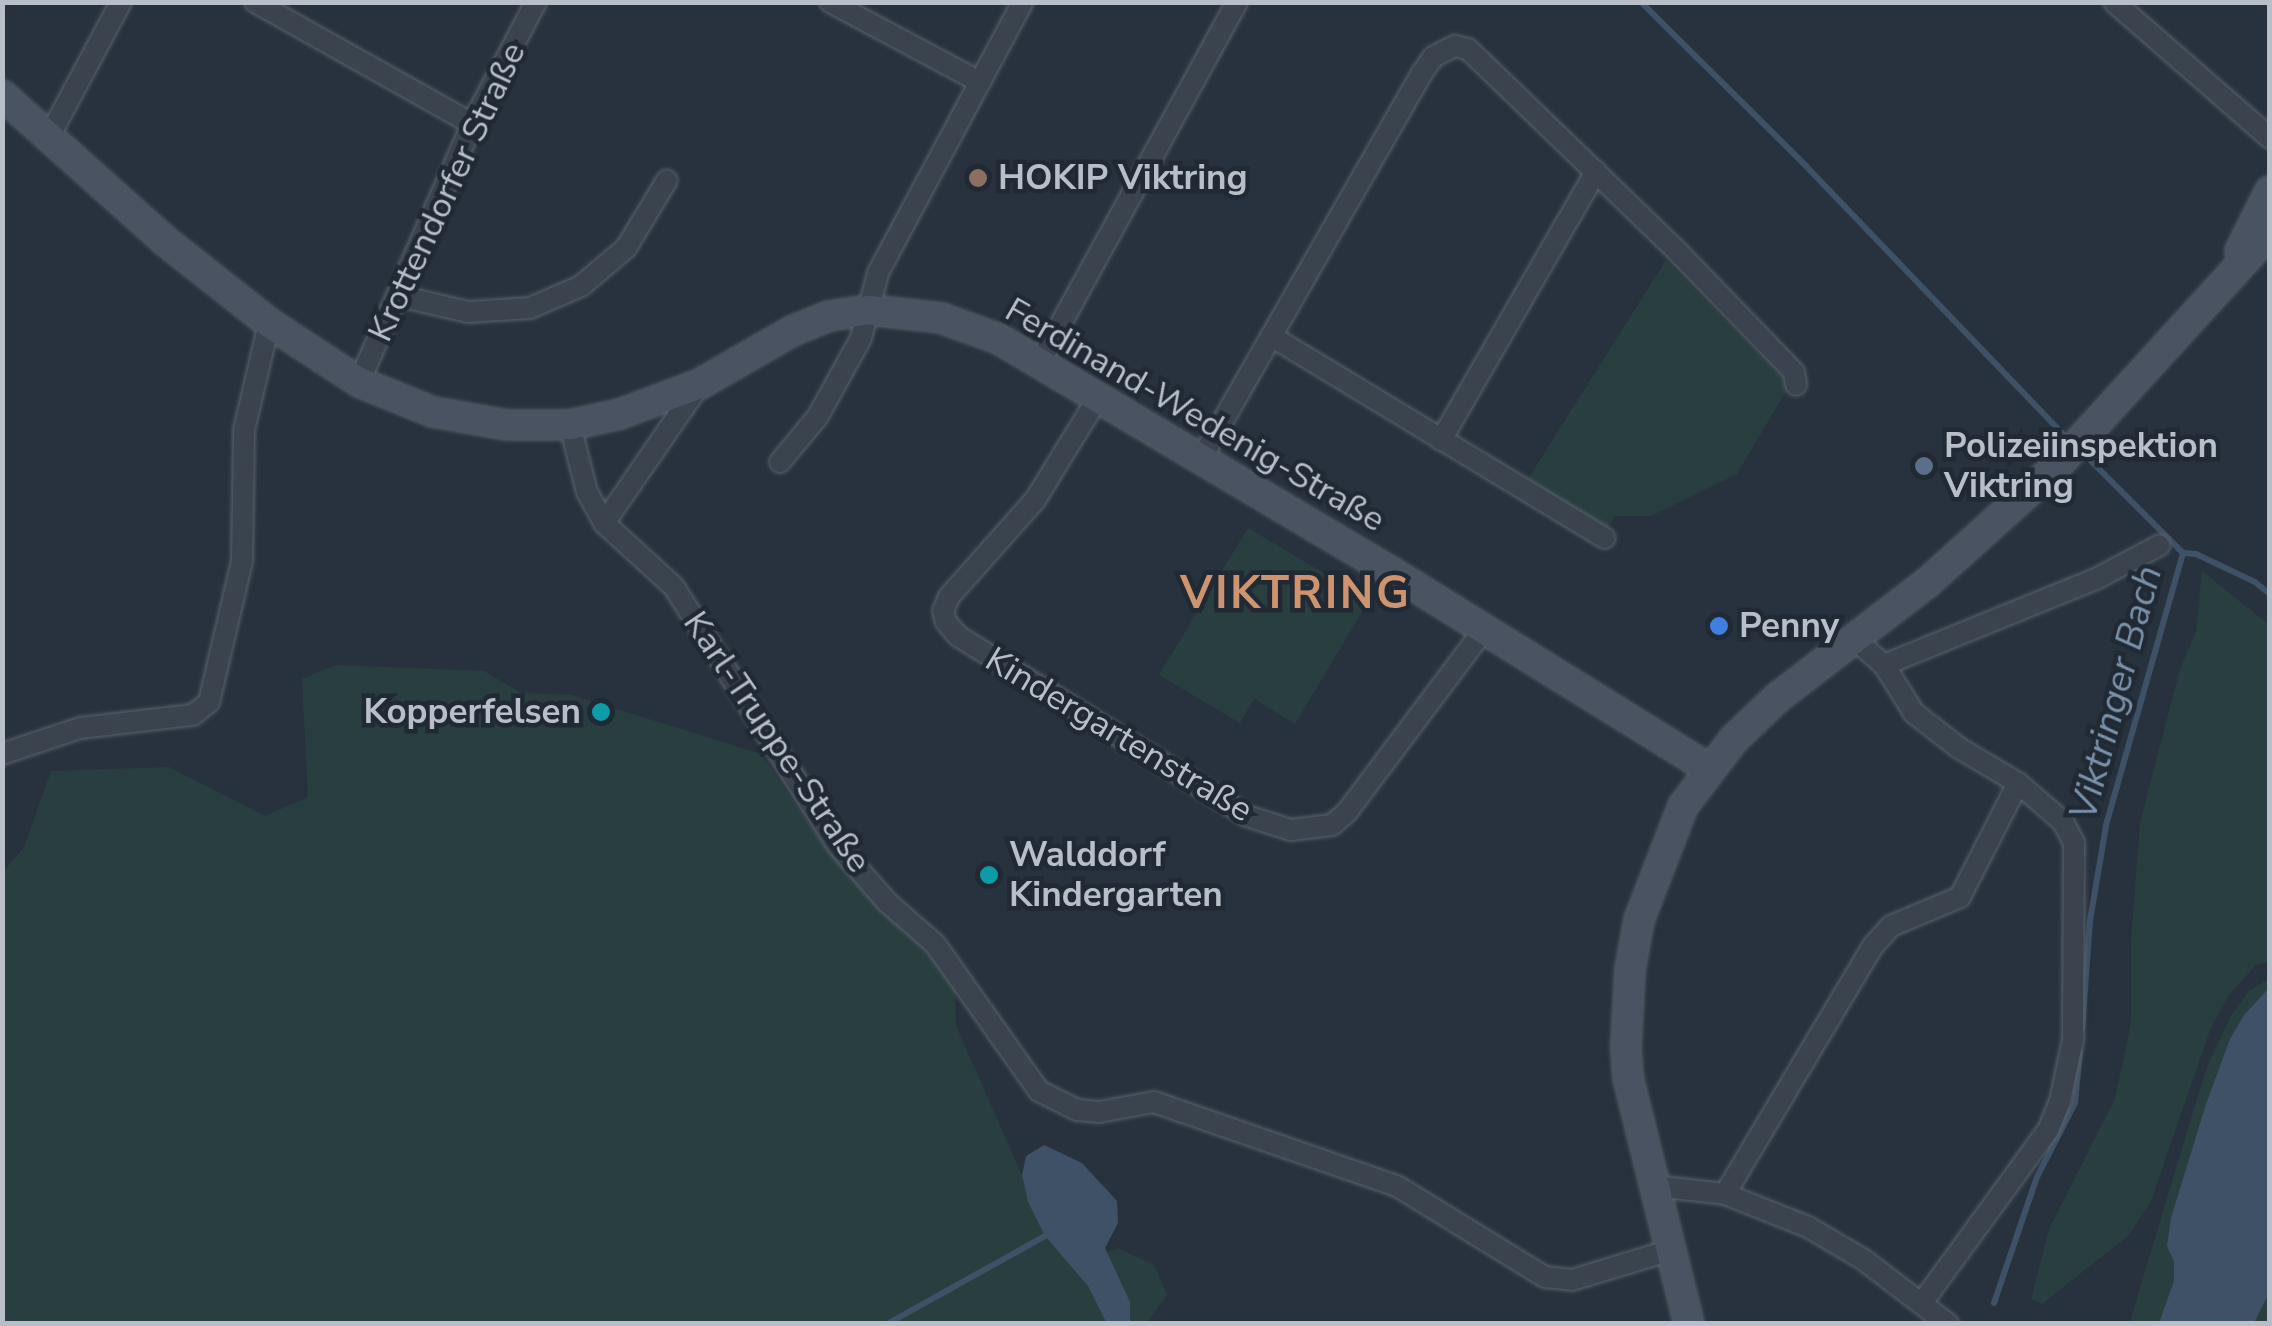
<!DOCTYPE html>
<html>
<head>
<meta charset="utf-8">
<style>
  body { margin:0 }
  #map { position:relative; width:2272px; height:1326px; overflow:hidden; background:#28323e; font-family:"Nunito Sans",sans-serif }
  div>[style] { position:absolute }
  .green>* { inset:0; background:#293e3f }
  .water>* { inset:0; background:#3f5166 }
  .stream>* { height:6px; margin:-3px; padding:0 3px; transform-origin:3px; border-radius:3px; background:#3f5166 }
  .roads { filter:drop-shadow(0 0 2px #59626c) drop-shadow(0 0 2px #59626c) }
  .street>* { height:20px; margin:-10px; padding:0 10px; transform-origin:10px; border-radius:10px; background:#3b444e }
  .secondary>* { height:28px; margin:-14px; padding:0 14px; transform-origin:14px; border-radius:14px; background:#4a5361 }
  .dots>* { width:28px; height:28px; translate:-50% -50%; box-sizing:border-box; border:5px solid #202934; border-radius:50% }
  span { translate:-50% -50%; white-space:nowrap; text-align:center; line-height:1.15; -webkit-text-stroke:9px #202934; paint-order:stroke }
  .poi-label { font-size:35px; color:#b8bfc9; font-weight:700 }
  .left { translate:0 -50%; text-align:left }
  .right { translate:-100% -50%; text-align:right }
  .street-label { font-size:35px; color:#b8bfc9 }
  .water-label { font-size:38px; color:#7b91aa; font-style:italic }
  .district-label { font-size:45px; color:#cd946f; font-weight:700; letter-spacing:2.5px }
  .frame { position:absolute; inset:0; border:5px solid #b8bfc9; pointer-events:none }
</style>
</head>
<body>
<div id="map">
  <div class="green">
    <div style="clip-path:polygon(1666px 260px,1789px 386px,1737px 474px,1651px 516px,1615px 516px,1605px 533px,1528px 479px)"></div>
    <div style="clip-path:polygon(1248px 528px,1369px 600px,1295px 724px,1254px 699px,1240px 723px,1159px 675px)"></div>
    <div style="clip-path:polygon(2202px 571px,2269px 625px,2269px 962px,2256px 965px,2228px 996px,2210px 1030px,2151px 1201px,2129px 1235px,2042px 1304px,2031px 1299px,2049px 1229px,2115px 1099px,2131px 1023px,2131px 941px,2140px 823px,2180px 669px,2196px 632px)"></div>
    <div style="clip-path:polygon(336px 665px,484px 671px,521px 693px,572px 695px,761px 754px,822px 843px,955px 982px,956px 1026px,1022px 1175px,1028px 1202px,1082px 1261px,1118px 1248px,1154px 1265px,1167px 1295px,1146px 1324px,3px 1324px,3px 872px,24px 847px,51px 771px,169px 767px,265px 816px,308px 797px,302px 679px)"></div>
    <div style="clip-path:polygon(2269px 979px,2269px 1323px,2129px 1324px,2206px 1069px,2232px 1014px,2249px 991px)"></div>
  </div>
  <div class="water">
    <div style="clip-path:polygon(2269px 988px,2269px 1293px,2254px 1323px,2159px 1323px,2174px 1281px,2174px 1262px,2167px 1246px,2171px 1218px,2206px 1104px,2230px 1039px,2244px 1015px)"></div>
    <div style="clip-path:polygon(1044px 1145px,1082px 1163px,1117px 1201px,1118px 1223px,1105px 1248px,1130px 1302px,1130px 1323px,1106px 1322px,1088px 1286px,1045px 1236px,1028px 1202px,1022px 1175px,1026px 1156px)"></div>
  </div>
  <div class="stream">
    <div style="left:1641px;top:2px;width:230px;rotate:44.8deg"></div>
    <div style="left:1804px;top:164px;width:381px;rotate:46.2deg"></div>
    <div style="left:2081px;top:451px;width:144px;rotate:45deg"></div>
    <div style="left:2183px;top:553px;width:284px;rotate:105.8deg"></div>
    <div style="left:2106px;top:826px;width:96px;rotate:99.6deg"></div>
    <div style="left:2090px;top:921px;width:108px;rotate:94.2deg"></div>
    <div style="left:2183px;top:553px;width:13px;rotate:4deg"></div>
    <div style="left:2196px;top:554px;width:65px;rotate:25.4deg"></div>
    <div style="left:2255px;top:582px;width:19px;rotate:39deg"></div>
    <div style="left:1994px;top:1303px;width:133px;rotate:-71.2deg"></div>
    <div style="left:2037px;top:1177px;width:83px;rotate:-62.8deg"></div>
    <div style="left:2075px;top:1103px;width:52px;rotate:-84.5deg"></div>
    <div style="left:887px;top:1324px;width:181px;rotate:-29.1deg"></div>
  </div>
  <div class="roads">
    <div class="street">
      <div style="left:255px;top:2px;width:249px;rotate:29.3deg"></div>
      <div style="left:830px;top:2px;width:170px;rotate:28.1deg"></div>
      <div style="left:2114px;top:2px;width:207px;rotate:41.1deg"></div>
      <div style="left:50px;top:135px;width:151px;rotate:-61.9deg"></div>
      <div style="left:399px;top:296px;width:71px;rotate:13.1deg"></div>
      <div style="left:468px;top:312px;width:62px;rotate:-3.7deg"></div>
      <div style="left:530px;top:308px;width:56px;rotate:-23.3deg"></div>
      <div style="left:581px;top:286px;width:59px;rotate:-40.2deg"></div>
      <div style="left:626px;top:248px;width:79px;rotate:-58.9deg"></div>
      <div style="left:1271px;top:336px;width:390px;rotate:31.2deg"></div>
      <div style="left:1040px;top:362px;width:410px;rotate:-61.3deg"></div>
      <div style="left:359px;top:382px;width:282px;rotate:-66.3deg"></div>
      <div style="left:472px;top:124px;width:138px;rotate:-62.3deg"></div>
      <div style="left:700px;top:384px;width:169px;rotate:124.6deg"></div>
      <div style="left:604px;top:523px;width:95px;rotate:42.4deg"></div>
      <div style="left:674px;top:587px;width:305px;rotate:57.7deg"></div>
      <div style="left:837px;top:845px;width:77px;rotate:48.7deg"></div>
      <div style="left:888px;top:903px;width:62px;rotate:41.1deg"></div>
      <div style="left:935px;top:944px;width:180px;rotate:54.7deg"></div>
      <div style="left:1039px;top:1091px;width:42px;rotate:26.6deg"></div>
      <div style="left:1077px;top:1110px;width:22px;rotate:5deg"></div>
      <div style="left:1099px;top:1112px;width:56px;rotate:-10.3deg"></div>
      <div style="left:1154px;top:1102px;width:257px;rotate:19.1deg"></div>
      <div style="left:1397px;top:1186px;width:174px;rotate:31.6deg"></div>
      <div style="left:1545px;top:1277px;width:27px;rotate:6deg"></div>
      <div style="left:1572px;top:1280px;width:103px;rotate:-16.9deg"></div>
      <div style="left:1099px;top:396px;width:122px;rotate:121.6deg"></div>
      <div style="left:1035px;top:500px;width:130px;rotate:131.6deg"></div>
      <div style="left:949px;top:597px;width:15px;rotate:113deg"></div>
      <div style="left:943px;top:611px;width:11px;rotate:75deg"></div>
      <div style="left:946px;top:622px;width:18px;rotate:49deg"></div>
      <div style="left:958px;top:636px;width:340px;rotate:31.9deg"></div>
      <div style="left:1247px;top:816px;width:46px;rotate:17.7deg"></div>
      <div style="left:1291px;top:830px;width:41px;rotate:-7deg"></div>
      <div style="left:1332px;top:825px;width:20px;rotate:-41deg"></div>
      <div style="left:1347px;top:812px;width:226px;rotate:-53.1deg"></div>
      <div style="left:570px;top:425px;width:69px;rotate:75.8deg"></div>
      <div style="left:587px;top:492px;width:35px;rotate:61deg"></div>
      <div style="left:1441px;top:440px;width:310px;rotate:-60deg"></div>
      <div style="left:1201px;top:459px;width:445px;rotate:-60.2deg"></div>
      <div style="left:1422px;top:73px;width:19px;rotate:-55deg"></div>
      <div style="left:1433px;top:57px;width:25px;rotate:-27deg"></div>
      <div style="left:1455px;top:46px;width:13px;rotate:13deg"></div>
      <div style="left:1468px;top:49px;width:291px;rotate:44deg"></div>
      <div style="left:1677px;top:251px;width:168px;rotate:46deg"></div>
      <div style="left:1794px;top:372px;width:13px;rotate:81deg"></div>
      <div style="left:780px;top:462px;width:60px;rotate:-50.4deg"></div>
      <div style="left:818px;top:416px;width:89px;rotate:-61.1deg"></div>
      <div style="left:861px;top:338px;width:67px;rotate:-75.3deg"></div>
      <div style="left:878px;top:273px;width:307px;rotate:-61.9deg"></div>
      <div style="left:1853px;top:638px;width:41px;rotate:41.1deg"></div>
      <div style="left:1884px;top:665px;width:57px;rotate:58deg"></div>
      <div style="left:1914px;top:713px;width:57px;rotate:37.9deg"></div>
      <div style="left:1959px;top:748px;width:69px;rotate:30.7deg"></div>
      <div style="left:2018px;top:783px;width:60px;rotate:40.9deg"></div>
      <div style="left:2063px;top:822px;width:24px;rotate:62deg"></div>
      <div style="left:2074px;top:843px;width:197px;rotate:90.3deg"></div>
      <div style="left:2073px;top:1040px;width:62px;rotate:102deg"></div>
      <div style="left:2060px;top:1101px;width:31px;rotate:112deg"></div>
      <div style="left:2048px;top:1130px;width:214px;rotate:126.1deg"></div>
      <div style="left:1884px;top:665px;width:229px;rotate:-22.1deg"></div>
      <div style="left:2096px;top:579px;width:72px;rotate:-28deg"></div>
      <div style="left:2px;top:754px;width:82px;rotate:-18.4deg"></div>
      <div style="left:80px;top:728px;width:114px;rotate:-6.6deg"></div>
      <div style="left:193px;top:715px;width:21px;rotate:-39deg"></div>
      <div style="left:209px;top:702px;width:145px;rotate:-76.8deg"></div>
      <div style="left:242px;top:561px;width:131px;rotate:-89.1deg"></div>
      <div style="left:244px;top:430px;width:110px;rotate:-76.8deg"></div>
      <div style="left:1655px;top:1186px;width:70px;rotate:6.5deg"></div>
      <div style="left:1725px;top:1194px;width:89px;rotate:21.7deg"></div>
      <div style="left:1808px;top:1227px;width:65px;rotate:30.5deg"></div>
      <div style="left:1864px;top:1260px;width:106px;rotate:37.3deg"></div>
      <div style="left:1725px;top:1194px;width:289px;rotate:-59.2deg"></div>
      <div style="left:1873px;top:946px;width:27px;rotate:-48deg"></div>
      <div style="left:1891px;top:926px;width:75px;rotate:-22.8deg"></div>
      <div style="left:1960px;top:897px;width:128px;rotate:-63deg"></div>
    </div>
    <div class="secondary">
      <div style="left:2px;top:95px;width:217px;rotate:41.8deg"></div>
      <div style="left:164px;top:240px;width:134px;rotate:38.3deg"></div>
      <div style="left:269px;top:323px;width:108px;rotate:33.2deg"></div>
      <div style="left:359px;top:382px;width:80px;rotate:22.1deg"></div>
      <div style="left:433px;top:412px;width:75px;rotate:10deg"></div>
      <div style="left:507px;top:425px;width:63px"></div>
      <div style="left:570px;top:425px;width:51px;rotate:-12.4deg"></div>
      <div style="left:620px;top:414px;width:85px;rotate:-20.6deg"></div>
      <div style="left:700px;top:384px;width:106px;rotate:-29.9deg"></div>
      <div style="left:792px;top:331px;width:40px;rotate:-22deg"></div>
      <div style="left:829px;top:316px;width:40px;rotate:-8.5deg"></div>
      <div style="left:869px;top:310px;width:72px;rotate:6.3deg"></div>
      <div style="left:941px;top:318px;width:62px;rotate:19.9deg"></div>
      <div style="left:999px;top:339px;width:455px;rotate:30.7deg"></div>
      <div style="left:1390px;top:571px;width:374px;rotate:31.8deg"></div>
      <div style="left:2240px;top:251px;width:67px;rotate:-63.4deg"></div>
      <div style="left:1689px;top:1324px;width:254px;rotate:-103.9deg"></div>
      <div style="left:1628px;top:1077px;width:31px;rotate:-94deg"></div>
      <div style="left:1626px;top:1046px;width:76px;rotate:-87deg"></div>
      <div style="left:1630px;top:970px;width:51px;rotate:-79.8deg"></div>
      <div style="left:1639px;top:920px;width:122px;rotate:-68.9deg"></div>
      <div style="left:1683px;top:806px;width:84px;rotate:-52.7deg"></div>
      <div style="left:1734px;top:739px;width:59px;rotate:-43.6deg"></div>
      <div style="left:1777px;top:698px;width:189px;rotate:-37.5deg"></div>
      <div style="left:1927px;top:583px;width:173px;rotate:-42deg"></div>
      <div style="left:2056px;top:467px;width:317px;rotate:-47.6deg"></div>
    </div>
  </div>
  <div class="dots">
    <div style="left:978px;top:178px;background:#8d6e63"></div>
    <div style="left:1924px;top:466px;background:#5c6f8a"></div>
    <div style="left:1719px;top:626px;background:#3f7fe0"></div>
    <div style="left:601px;top:712px;background:#0f9aa8"></div>
    <div style="left:989px;top:875px;background:#0f9aa8"></div>
  </div>
  <div class="poi-label">
    <span class="left" style="left:998px;top:178px">HOKIP Viktring</span>
    <span class="left" style="left:1944px;top:466px">Polizeiinspektion<br>Viktring</span>
    <span class="left" style="left:1739px;top:626px">Penny</span>
    <span class="right" style="left:581px;top:712px">Kopperfelsen</span>
    <span class="left" style="left:1009px;top:875px">Walddorf<br>Kindergarten</span>
  </div>
  <div class="street-label">
    <span style="left:447px;top:192px;rotate:-65deg">Krottendorfer Straße</span>
    <span style="left:1195px;top:415px;rotate:30deg">Ferdinand-Wedenig-Straße</span>
    <span style="left:1119px;top:735px;rotate:31deg">Kindergartenstraße</span>
    <span style="left:777px;top:742px;rotate:56deg">Karl-Truppe-Straße</span>
  </div>
  <div class="water-label">
    <span style="left:2116px;top:693px;rotate:-75deg">Viktringer Bach</span>
  </div>
  <div class="district-label">
    <span style="left:1296px;top:594px">VIKTRING</span>
  </div>
  <div class="frame"></div>
</div>
</body>
</html>
